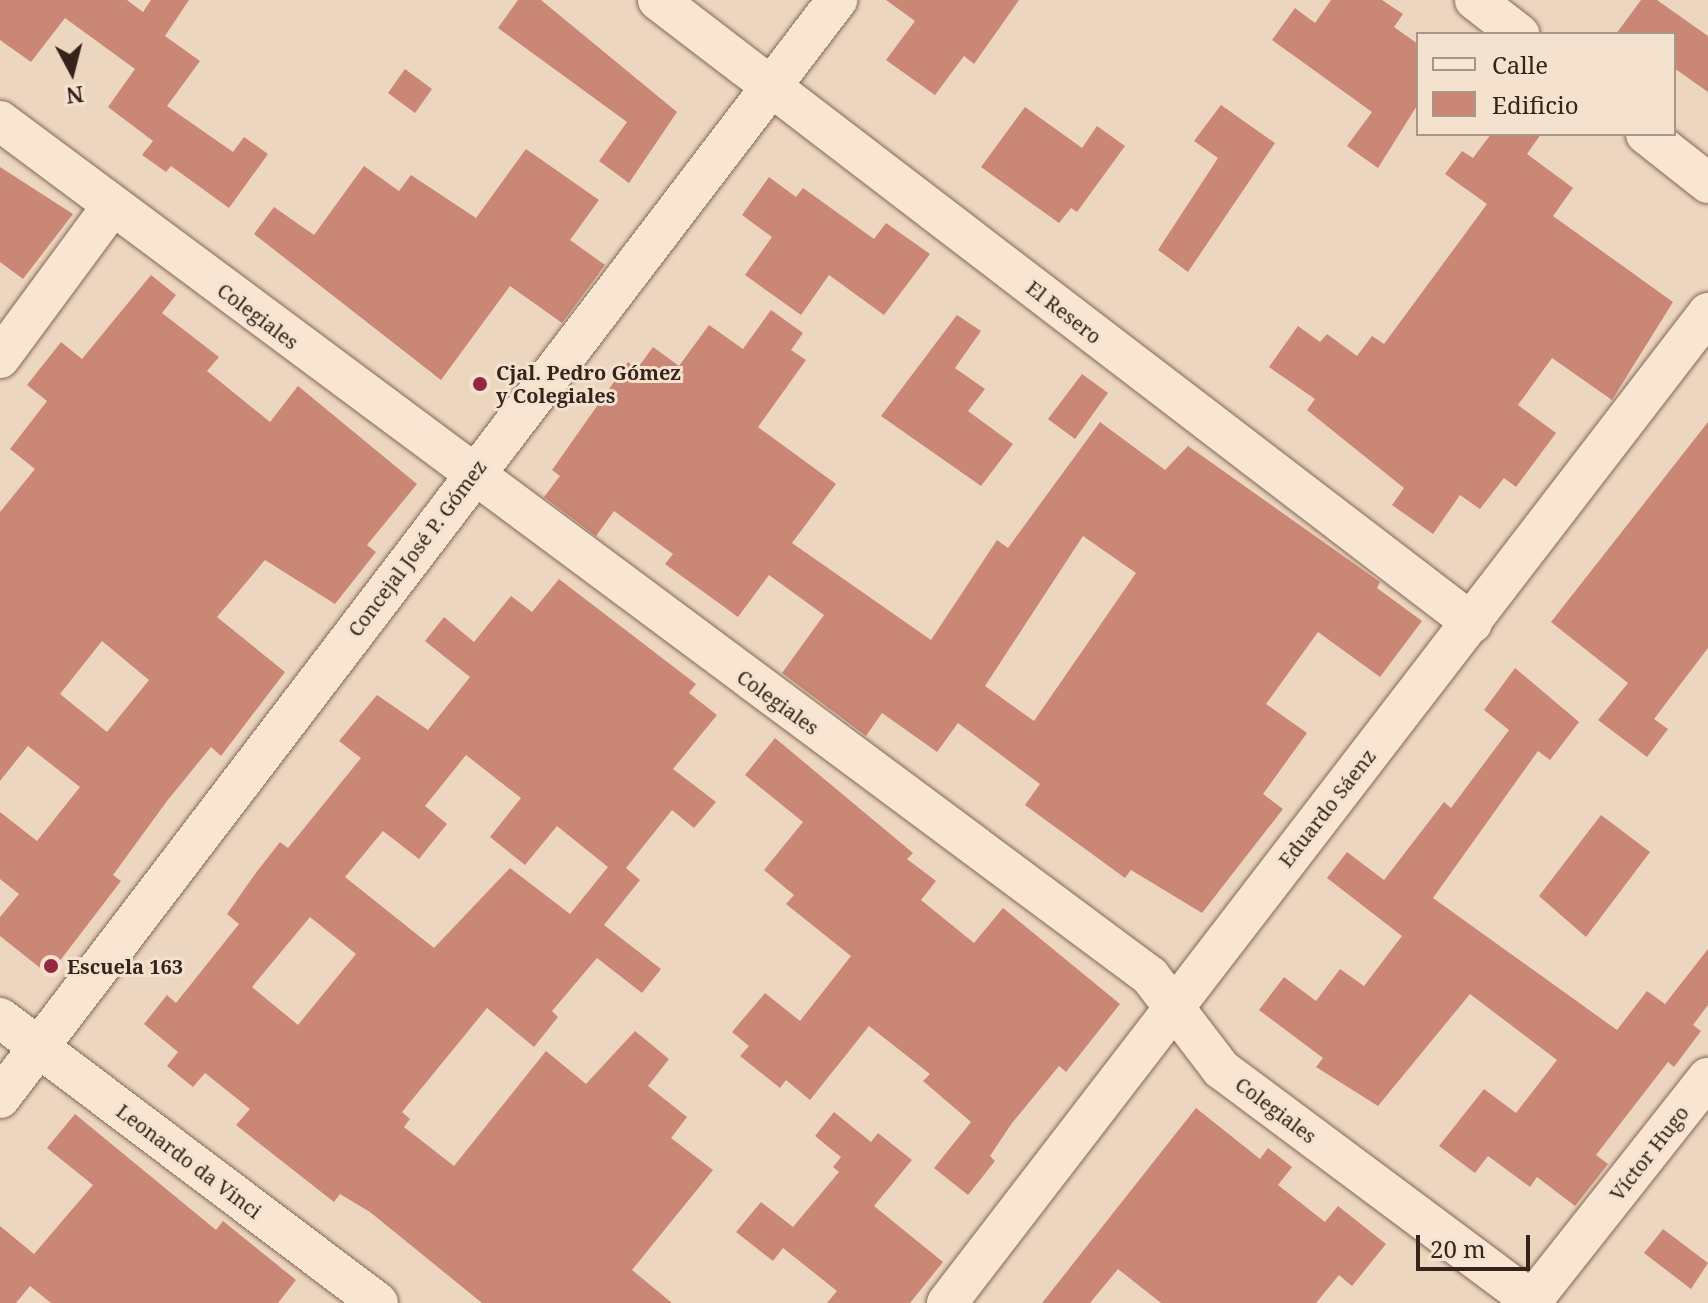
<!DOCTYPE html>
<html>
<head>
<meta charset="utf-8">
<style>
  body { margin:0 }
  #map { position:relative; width:1708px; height:1303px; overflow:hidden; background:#edd6bf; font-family:"Noto Serif",serif }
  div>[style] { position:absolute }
  .building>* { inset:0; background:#cb8775 }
  .roads { filter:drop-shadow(0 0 2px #856758) drop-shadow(0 0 2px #856758) }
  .minor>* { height:40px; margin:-20px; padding:0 20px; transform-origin:20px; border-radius:20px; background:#f8e5d2 }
  .dots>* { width:22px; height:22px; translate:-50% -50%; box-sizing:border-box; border:4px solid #f5e2ce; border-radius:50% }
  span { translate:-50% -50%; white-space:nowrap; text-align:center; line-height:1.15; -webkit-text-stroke:6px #f5e2ce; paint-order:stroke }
  .street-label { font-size:20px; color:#35231c }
  .poi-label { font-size:20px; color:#35231c; font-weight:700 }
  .left { translate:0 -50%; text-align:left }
  .legend { position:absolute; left:1416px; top:32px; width:260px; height:104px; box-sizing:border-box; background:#f5e2ce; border:2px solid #a89687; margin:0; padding:10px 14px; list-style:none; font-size:24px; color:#35231c }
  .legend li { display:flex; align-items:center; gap:16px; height:40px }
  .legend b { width:40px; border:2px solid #a89687 }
  .north { position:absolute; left:32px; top:32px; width:80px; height:80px; -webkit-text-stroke:6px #f5e2ce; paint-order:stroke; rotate:173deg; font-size:22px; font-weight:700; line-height:32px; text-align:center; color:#35231c }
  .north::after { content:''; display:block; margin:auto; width:28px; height:36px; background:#35231c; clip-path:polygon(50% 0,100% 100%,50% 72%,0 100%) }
  .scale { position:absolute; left:1416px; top:1235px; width:114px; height:36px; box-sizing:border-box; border:4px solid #35231c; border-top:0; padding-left:10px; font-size:24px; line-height:28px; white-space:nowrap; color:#35231c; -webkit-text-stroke:6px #f5e2ce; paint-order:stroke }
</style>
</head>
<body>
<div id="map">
  <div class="building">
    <div style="clip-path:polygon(0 0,127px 0,143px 12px,151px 0,189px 0,165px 36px,200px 61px,167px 106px,233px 152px,244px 137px,268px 154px,229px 208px,171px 166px,166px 172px,142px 155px,153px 141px,108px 107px,135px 69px,65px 18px,31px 62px,0 40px)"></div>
    <div style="clip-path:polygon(518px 0,541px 0,677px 112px,629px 183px,599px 161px,627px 122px,498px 28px)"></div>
    <div style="clip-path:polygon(886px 0,1019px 0,974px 64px,964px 56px,935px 95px,886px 60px,915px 21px)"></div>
    <div style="clip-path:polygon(1331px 0,1382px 0,1403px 14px,1394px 27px,1418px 44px,1418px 104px,1378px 168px,1347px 146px,1372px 112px,1272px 40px,1295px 8px,1315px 23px)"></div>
    <div style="clip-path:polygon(1641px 0,1657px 0,1708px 36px,1708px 92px,1674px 68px,1674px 34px,1616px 34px)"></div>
    <div style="clip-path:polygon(405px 69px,432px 89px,415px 113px,388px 93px)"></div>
    <div style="clip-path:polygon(1221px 105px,1275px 143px,1188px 272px,1158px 250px,1218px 158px,1194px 141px)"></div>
    <div style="clip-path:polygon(1025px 107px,1082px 148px,1097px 126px,1125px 146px,1077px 212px,1071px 208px,1059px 223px,981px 167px)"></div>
    <div style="clip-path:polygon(1491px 134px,1541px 134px,1527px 154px,1573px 188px,1553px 216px,1673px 302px,1612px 400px,1552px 358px,1518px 405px,1556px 433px,1516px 487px,1504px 478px,1480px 509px,1460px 495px,1433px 534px,1392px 505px,1404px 488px,1307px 410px,1315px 399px,1269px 367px,1298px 326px,1320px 342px,1327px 334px,1357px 356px,1372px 336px,1384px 344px,1487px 204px,1445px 174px,1462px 151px,1473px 158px)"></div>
    <div style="clip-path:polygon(526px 149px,599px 200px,570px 240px,605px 265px,562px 323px,510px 286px,441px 380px,254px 234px,274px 207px,314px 235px,364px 166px,399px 191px,411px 175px,476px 218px)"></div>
    <div style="clip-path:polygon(0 167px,73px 214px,23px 279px,0 262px)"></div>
    <div style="clip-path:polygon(769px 177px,796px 197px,803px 188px,874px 239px,886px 223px,930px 254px,884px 315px,829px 275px,801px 315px,745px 275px,772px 237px,742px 215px)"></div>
    <div style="clip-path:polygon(evenodd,151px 275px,176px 295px,162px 313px,219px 357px,207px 371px,270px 422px,298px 386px,417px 484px,367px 545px,376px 552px,335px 604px,265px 560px,217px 617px,285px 672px,221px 756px,211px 747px,167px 801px,113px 875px,121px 881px,49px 975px,0 936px,0 917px,19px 894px,0 879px,0 812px,37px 841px,80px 787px,28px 746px,0 781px,0 512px,35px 469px,10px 449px,47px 401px,27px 385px,61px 342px,82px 359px,151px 275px,102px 641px,149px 680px,107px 732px,60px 694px,102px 641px)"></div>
    <div style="clip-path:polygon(evenodd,771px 310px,803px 333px,791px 350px,806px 360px,758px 427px,836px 484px,792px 543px,931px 640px,997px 540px,1008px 548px,1100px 422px,1165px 470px,1188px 446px,1380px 582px,1377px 588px,1422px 621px,1380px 677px,1318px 632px,1266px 704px,1307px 733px,1263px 794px,1283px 809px,1202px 913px,1131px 870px,1125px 878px,1025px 805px,1040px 784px,958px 723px,937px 752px,882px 713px,866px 736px,782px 673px,824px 615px,769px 575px,738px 617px,665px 564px,673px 554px,614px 511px,596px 536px,544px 497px,560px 476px,552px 470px,628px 362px,637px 369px,653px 347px,679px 366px,709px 325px,743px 349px,771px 310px,1083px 536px,1136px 573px,1034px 721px,985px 686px,1083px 536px)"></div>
    <div style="clip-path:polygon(957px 315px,981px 331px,955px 368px,985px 389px,968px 411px,1013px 444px,981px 486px,881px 416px)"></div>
    <div style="clip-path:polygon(1082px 374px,1108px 393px,1075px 439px,1048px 419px)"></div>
    <div style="clip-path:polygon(1708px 422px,1708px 648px,1654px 719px,1668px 729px,1647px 757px,1598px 720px,1628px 683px,1551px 622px)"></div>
    <div style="clip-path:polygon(evenodd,559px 579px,696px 684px,689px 693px,717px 715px,673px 769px,716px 802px,694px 828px,672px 810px,626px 868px,640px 880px,604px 925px,661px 969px,642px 993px,597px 958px,552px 1011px,558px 1017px,534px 1047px,487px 1008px,402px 1112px,410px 1119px,404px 1127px,454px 1166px,546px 1051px,586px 1084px,635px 1031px,669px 1059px,648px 1086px,687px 1117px,671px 1138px,713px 1170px,632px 1270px,672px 1303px,482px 1303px,370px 1212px,340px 1194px,334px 1202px,236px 1125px,250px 1109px,205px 1073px,193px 1087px,167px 1066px,178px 1052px,144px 1024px,167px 995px,176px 1003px,239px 924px,227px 914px,255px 874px,280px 842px,288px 848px,361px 758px,339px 741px,377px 695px,428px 730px,470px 677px,425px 641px,444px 617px,474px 642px,511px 596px,532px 612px,559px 579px,466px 755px,521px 798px,490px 837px,525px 865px,557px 826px,608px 867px,570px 914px,510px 868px,434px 948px,345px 877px,383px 831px,419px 859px,447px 824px,425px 806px,466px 755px,559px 579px,310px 917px,356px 954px,298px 1025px,252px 987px,310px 917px)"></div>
    <div style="clip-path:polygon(1515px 668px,1579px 722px,1550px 760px,1538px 751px,1433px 898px,1617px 1030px,1647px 991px,1665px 1004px,1708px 949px,1708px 1005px,1693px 1025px,1701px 1031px,1674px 1067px,1668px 1062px,1596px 1155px,1608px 1164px,1575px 1206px,1537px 1177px,1530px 1187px,1488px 1156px,1475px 1173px,1439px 1146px,1484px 1089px,1516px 1113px,1557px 1060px,1470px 994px,1378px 1106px,1316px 1067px,1323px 1058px,1259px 1010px,1284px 977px,1316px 1001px,1340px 969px,1364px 986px,1402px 936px,1327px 878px,1347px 852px,1384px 880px,1444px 802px,1451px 808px,1509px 730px,1484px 710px)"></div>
    <div style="clip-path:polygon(775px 738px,913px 853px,907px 859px,936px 881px,921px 900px,974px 943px,1003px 908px,1120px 1004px,1066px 1072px,1059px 1066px,1012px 1123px,990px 1156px,995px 1161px,968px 1195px,934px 1168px,971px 1122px,923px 1081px,930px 1074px,869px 1026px,810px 1100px,786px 1080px,780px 1088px,740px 1056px,749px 1046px,732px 1032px,765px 993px,800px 1021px,851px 956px,786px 904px,794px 895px,764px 870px,803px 822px,745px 775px)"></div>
    <div style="clip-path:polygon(1601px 815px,1650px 852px,1586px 937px,1539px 896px)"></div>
    <div style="clip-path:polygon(1196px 1108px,1260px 1159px,1268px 1148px,1292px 1167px,1278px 1185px,1325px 1222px,1338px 1206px,1386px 1244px,1352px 1286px,1339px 1275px,1316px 1303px,1161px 1303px,1118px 1269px,1090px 1303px,1042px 1303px)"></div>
    <div style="clip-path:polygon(834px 1112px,871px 1142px,878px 1133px,912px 1160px,874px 1206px,943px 1262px,910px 1303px,827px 1303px,837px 1291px,783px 1248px,773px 1261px,736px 1232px,761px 1202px,793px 1227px,839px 1172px,833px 1167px,841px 1157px,815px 1136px)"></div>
    <div style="clip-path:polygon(75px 1114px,216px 1230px,223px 1221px,296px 1280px,278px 1303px,51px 1303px,30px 1286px,16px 1303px,0 1303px,0 1226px,34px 1254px,93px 1185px,47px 1148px)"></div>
    <div style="clip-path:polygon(1663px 1229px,1708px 1263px,1691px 1289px,1644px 1253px)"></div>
  </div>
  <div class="roads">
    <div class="minor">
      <div style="left:658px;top:0;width:1025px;rotate:37.43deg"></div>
      <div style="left:1475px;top:0;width:56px;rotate:37.7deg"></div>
      <div style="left:0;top:121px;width:1433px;rotate:36.63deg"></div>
      <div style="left:1150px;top:976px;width:117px;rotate:52.6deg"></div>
      <div style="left:1221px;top:1069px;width:392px;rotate:36.7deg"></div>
      <div style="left:1646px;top:134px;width:79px;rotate:38.3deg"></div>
      <div style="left:0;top:358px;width:189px;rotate:-53.6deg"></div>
      <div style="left:0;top:1018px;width:473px;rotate:37deg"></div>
      <div style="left:0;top:1098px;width:1381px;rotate:-52.68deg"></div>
      <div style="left:947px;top:1303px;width:1249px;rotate:-52.45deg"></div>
      <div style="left:1530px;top:1303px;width:287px;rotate:-51.7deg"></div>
    </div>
  </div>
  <div class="dots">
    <div style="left:480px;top:384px;background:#94283f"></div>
    <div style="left:51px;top:966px;background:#94283f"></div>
  </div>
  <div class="street-label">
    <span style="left:1064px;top:312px;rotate:38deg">El Resero</span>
    <span style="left:258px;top:316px;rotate:37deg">Colegiales</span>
    <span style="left:417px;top:548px;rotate:-53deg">Concejal José P. Gómez</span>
    <span style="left:778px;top:702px;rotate:36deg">Colegiales</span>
    <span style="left:1327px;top:808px;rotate:-52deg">Eduardo Sáenz</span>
    <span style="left:1276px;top:1110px;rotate:37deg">Colegiales</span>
    <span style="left:1649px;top:1153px;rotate:-52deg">Víctor Hugo</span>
    <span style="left:189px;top:1161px;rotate:37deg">Leonardo da Vinci</span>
  </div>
  <div class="poi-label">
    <span class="left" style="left:496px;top:384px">Cjal. Pedro Gómez<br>y Colegiales</span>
    <span class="left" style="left:67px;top:966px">Escuela 163</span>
  </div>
  <ul class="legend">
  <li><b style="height:10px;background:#f8e5d2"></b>Calle</li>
  <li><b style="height:22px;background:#cb8775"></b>Edificio</li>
  </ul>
  <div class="north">N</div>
  <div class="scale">20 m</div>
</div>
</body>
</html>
